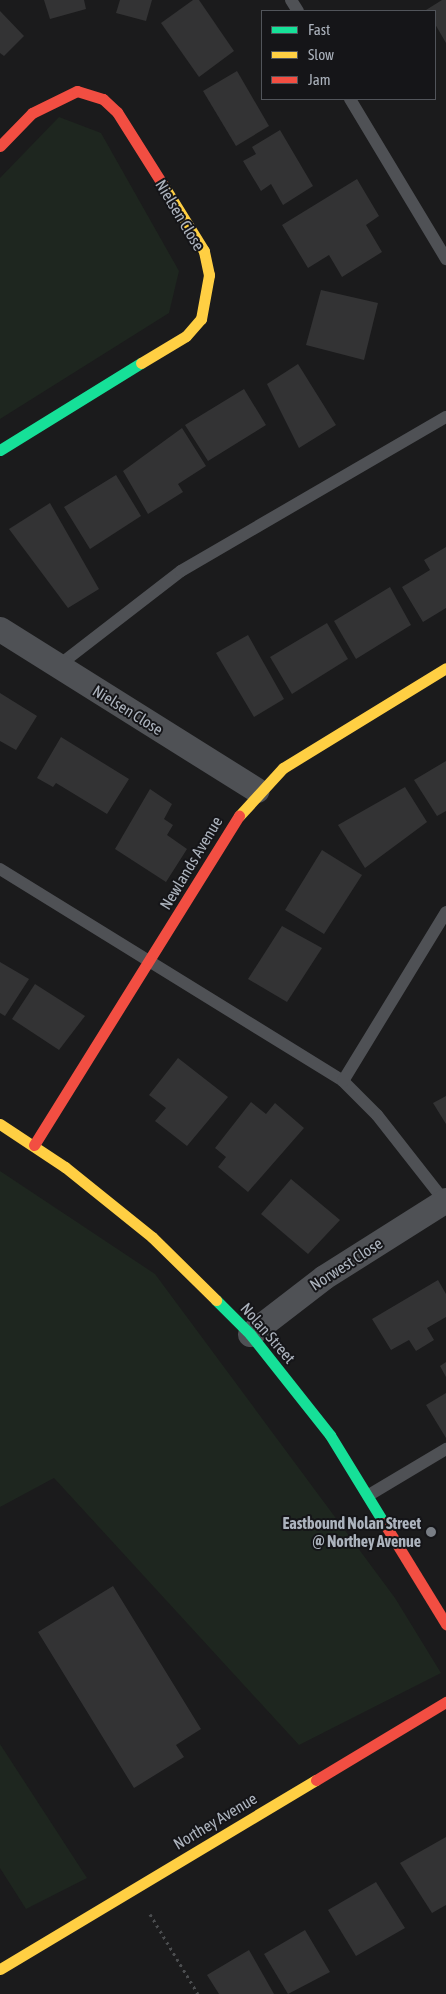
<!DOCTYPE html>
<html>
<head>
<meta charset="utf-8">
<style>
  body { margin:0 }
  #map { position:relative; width:446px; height:1994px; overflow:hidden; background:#1b1b1c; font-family:"Asap Condensed",sans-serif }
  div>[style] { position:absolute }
  .green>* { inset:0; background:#1e261f }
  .building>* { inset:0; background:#333334 }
  .path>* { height:3px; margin-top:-1.5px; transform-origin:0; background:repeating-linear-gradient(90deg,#4b4d4f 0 2.5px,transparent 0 6.5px) }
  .lane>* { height:12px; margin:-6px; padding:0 6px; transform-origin:6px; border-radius:6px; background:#4f5155 }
  .street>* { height:25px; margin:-12.5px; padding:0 12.5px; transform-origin:12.5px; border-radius:12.5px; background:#4f5155 }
  .fast>* { height:11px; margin:-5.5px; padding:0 5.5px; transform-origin:5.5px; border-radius:5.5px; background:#16e098 }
  .slow>* { height:11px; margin:-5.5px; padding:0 5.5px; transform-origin:5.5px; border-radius:5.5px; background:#ffcf43 }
  .jam>* { height:11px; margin:-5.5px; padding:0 5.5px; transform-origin:5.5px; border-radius:5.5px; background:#f24e42 }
  .dots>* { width:14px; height:14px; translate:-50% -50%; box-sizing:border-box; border:2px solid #151518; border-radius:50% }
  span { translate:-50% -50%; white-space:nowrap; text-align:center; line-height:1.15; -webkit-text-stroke:4px #151518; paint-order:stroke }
  .street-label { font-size:16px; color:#acb3bd }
  .poi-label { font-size:16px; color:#acb3bd; font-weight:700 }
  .right { translate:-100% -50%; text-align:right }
  .legend { position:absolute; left:261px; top:10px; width:175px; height:90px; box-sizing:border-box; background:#151518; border:1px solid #51545a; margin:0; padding:6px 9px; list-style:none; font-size:15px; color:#acb3bd }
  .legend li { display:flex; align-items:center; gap:10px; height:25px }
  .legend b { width:25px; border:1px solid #51545a }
</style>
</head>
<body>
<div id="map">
  <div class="green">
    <div style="clip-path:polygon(59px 117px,101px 133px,179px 271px,169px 313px,0 419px,0 178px)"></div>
    <div style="clip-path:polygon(0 1171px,155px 1274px,395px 1598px,441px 1673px,299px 1745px,54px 1478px,0 1507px)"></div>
    <div style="clip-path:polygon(0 1744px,87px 1878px,26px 1909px,0 1868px)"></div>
  </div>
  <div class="building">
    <div style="clip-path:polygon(44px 0,84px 0,86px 9px,50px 19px)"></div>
    <div style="clip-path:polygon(120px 0,152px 0,146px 21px,116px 13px)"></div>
    <div style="clip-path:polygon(193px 0,199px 0,234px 51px,199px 77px,161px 23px)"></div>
    <div style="clip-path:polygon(442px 0,446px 0,446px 43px,435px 24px,435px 11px,426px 10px)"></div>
    <div style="clip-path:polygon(0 11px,24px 36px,4px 56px,0 53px)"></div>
    <div style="clip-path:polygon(237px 71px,269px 126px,236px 146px,203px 91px)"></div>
    <div style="clip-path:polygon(280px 130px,313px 186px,283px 205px,271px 184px,261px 191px,243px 161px,256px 154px,252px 147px)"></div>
    <div style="clip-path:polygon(357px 179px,379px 216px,366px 225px,382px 252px,342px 277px,329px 255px,308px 268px,282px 225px)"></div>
    <div style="clip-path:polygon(321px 290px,378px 303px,364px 360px,306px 345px)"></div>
    <div style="clip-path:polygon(298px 364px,336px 425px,299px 448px,267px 384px)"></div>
    <div style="clip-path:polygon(244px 389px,266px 425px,208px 461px,185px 425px)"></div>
    <div style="clip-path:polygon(182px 428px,206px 466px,178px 484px,183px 492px,148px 514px,123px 471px)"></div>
    <div style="clip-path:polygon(116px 475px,141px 516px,90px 549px,64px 507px)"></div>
    <div style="clip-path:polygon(50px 503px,99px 589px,68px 608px,9px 529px)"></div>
    <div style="clip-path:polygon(446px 547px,446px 608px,423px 622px,402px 587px,430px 570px,424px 560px)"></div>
    <div style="clip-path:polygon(390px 587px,411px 625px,356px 659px,334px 621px)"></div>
    <div style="clip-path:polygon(327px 623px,348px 659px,292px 694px,270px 657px)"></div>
    <div style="clip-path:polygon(248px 635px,284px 699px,254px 717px,216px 653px)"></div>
    <div style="clip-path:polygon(0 693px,37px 716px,16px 750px,0 741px)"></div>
    <div style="clip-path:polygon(61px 737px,129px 779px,107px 814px,56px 783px,53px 787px,37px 778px)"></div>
    <div style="clip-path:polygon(446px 761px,446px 811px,437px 816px,414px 780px)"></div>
    <div style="clip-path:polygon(405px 787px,427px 822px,365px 868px,338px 825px)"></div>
    <div style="clip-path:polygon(150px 789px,172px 804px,164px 819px,173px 825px,167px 835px,187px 849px,166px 882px,115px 849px)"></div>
    <div style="clip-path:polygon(322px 850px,362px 875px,324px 934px,285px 910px)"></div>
    <div style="clip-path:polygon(282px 926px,322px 948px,287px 1002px,248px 979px)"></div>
    <div style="clip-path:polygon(0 962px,29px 979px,5px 1016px,0 1013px)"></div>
    <div style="clip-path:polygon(35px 984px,85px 1016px,59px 1050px,12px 1019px)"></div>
    <div style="clip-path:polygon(178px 1058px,228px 1097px,187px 1146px,155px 1121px,166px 1108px,149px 1095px)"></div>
    <div style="clip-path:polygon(446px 1096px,446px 1124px,433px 1103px)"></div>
    <div style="clip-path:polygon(251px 1102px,266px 1114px,275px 1103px,304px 1128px,248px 1192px,218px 1167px,226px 1157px,215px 1148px)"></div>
    <div style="clip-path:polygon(291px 1179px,340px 1220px,308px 1254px,261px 1214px)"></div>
    <div style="clip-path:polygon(438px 1280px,446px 1294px,446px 1317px,427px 1328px,434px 1340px,416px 1351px,409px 1340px,391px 1350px,372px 1319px)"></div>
    <div style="clip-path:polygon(446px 1362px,446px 1377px,440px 1366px)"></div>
    <div style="clip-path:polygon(446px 1393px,446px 1438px,426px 1405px)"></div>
    <div style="clip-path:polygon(113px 1586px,201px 1729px,176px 1745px,184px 1757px,134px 1788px,38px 1632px)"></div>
    <div style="clip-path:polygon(446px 1837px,446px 1905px,432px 1913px,400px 1863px)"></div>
    <div style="clip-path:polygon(376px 1882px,405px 1928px,356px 1956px,328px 1910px)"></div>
    <div style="clip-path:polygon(305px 1930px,330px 1972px,288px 1994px,264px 1954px)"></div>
    <div style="clip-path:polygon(249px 1950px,274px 1994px,219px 1994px,207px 1975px)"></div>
  </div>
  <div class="path">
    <div style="left:150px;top:1914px;width:93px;rotate:59deg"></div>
  </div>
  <div class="lane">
    <div style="left:291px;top:0;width:13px;rotate:58deg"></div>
    <div style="left:350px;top:99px;width:187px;rotate:59deg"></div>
    <div style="left:58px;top:666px;width:155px;rotate:-37.7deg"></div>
    <div style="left:181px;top:571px;width:306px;rotate:-30.2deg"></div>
    <div style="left:0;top:869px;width:403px;rotate:31.7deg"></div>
    <div style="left:343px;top:1081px;width:48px;rotate:45deg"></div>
    <div style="left:377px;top:1115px;width:112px;rotate:51.9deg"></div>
    <div style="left:343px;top:1081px;width:198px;rotate:-58.6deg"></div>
    <div style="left:369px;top:1495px;width:90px;rotate:-30.9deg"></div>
  </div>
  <div class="street">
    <div style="left:0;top:629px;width:303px;rotate:32.1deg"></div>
    <div style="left:250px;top:1334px;width:93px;rotate:-37.6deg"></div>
    <div style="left:324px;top:1277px;width:144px;rotate:-32.3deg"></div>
  </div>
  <div class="fast">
    <div style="left:0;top:450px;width:166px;rotate:-31.7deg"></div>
    <div style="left:216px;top:1300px;width:48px;rotate:45deg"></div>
    <div style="left:250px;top:1334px;width:129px;rotate:51.6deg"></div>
    <div style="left:330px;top:1435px;width:103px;rotate:58.5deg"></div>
  </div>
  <div class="slow">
    <div style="left:141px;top:363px;width:52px;rotate:-31deg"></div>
    <div style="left:186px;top:336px;width:23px;rotate:-49deg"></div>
    <div style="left:201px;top:319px;width:45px;rotate:-79.7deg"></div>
    <div style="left:209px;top:275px;width:25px;rotate:-102deg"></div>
    <div style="left:204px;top:251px;width:78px;rotate:-121.8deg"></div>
    <div style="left:239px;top:816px;width:65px;rotate:-47.5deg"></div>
    <div style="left:283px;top:768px;width:191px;rotate:-31.5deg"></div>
    <div style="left:0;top:1124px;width:78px;rotate:33.5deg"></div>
    <div style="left:65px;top:1167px;width:112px;rotate:38.8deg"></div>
    <div style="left:152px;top:1237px;width:90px;rotate:44.5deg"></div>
    <div style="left:0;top:1969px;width:368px;rotate:-30.9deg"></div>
  </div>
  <div class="jam">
    <div style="left:0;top:146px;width:46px;rotate:-45.9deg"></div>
    <div style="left:32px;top:113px;width:50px;rotate:-26.1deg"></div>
    <div style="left:77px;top:91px;width:27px;rotate:17deg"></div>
    <div style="left:103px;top:99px;width:19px;rotate:43deg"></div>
    <div style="left:117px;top:112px;width:86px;rotate:57.8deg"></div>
    <div style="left:34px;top:1145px;width:388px;rotate:-58.1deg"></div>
    <div style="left:384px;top:1523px;width:119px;rotate:58.5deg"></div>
    <div style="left:316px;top:1780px;width:152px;rotate:-31deg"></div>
  </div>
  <div class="dots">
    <div style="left:431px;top:1532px;background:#797e85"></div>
  </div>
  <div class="street-label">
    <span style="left:180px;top:215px;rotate:59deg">Nielsen Close</span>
    <span style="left:128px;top:710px;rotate:32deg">Nielsen Close</span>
    <span style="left:191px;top:863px;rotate:-59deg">Newlands Avenue</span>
    <span style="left:346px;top:1264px;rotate:-33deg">Norwest Close</span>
    <span style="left:268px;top:1333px;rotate:49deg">Nolan Street</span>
    <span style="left:215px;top:1821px;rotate:-31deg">Northey Avenue</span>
  </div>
  <div class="poi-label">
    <span class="right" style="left:421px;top:1532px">Eastbound Nolan Street<br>@ Northey Avenue</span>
  </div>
  <ul class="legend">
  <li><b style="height:6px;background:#16e098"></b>Fast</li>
  <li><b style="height:6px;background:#ffcf43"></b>Slow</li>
  <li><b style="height:6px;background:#f24e42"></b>Jam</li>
  </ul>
</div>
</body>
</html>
